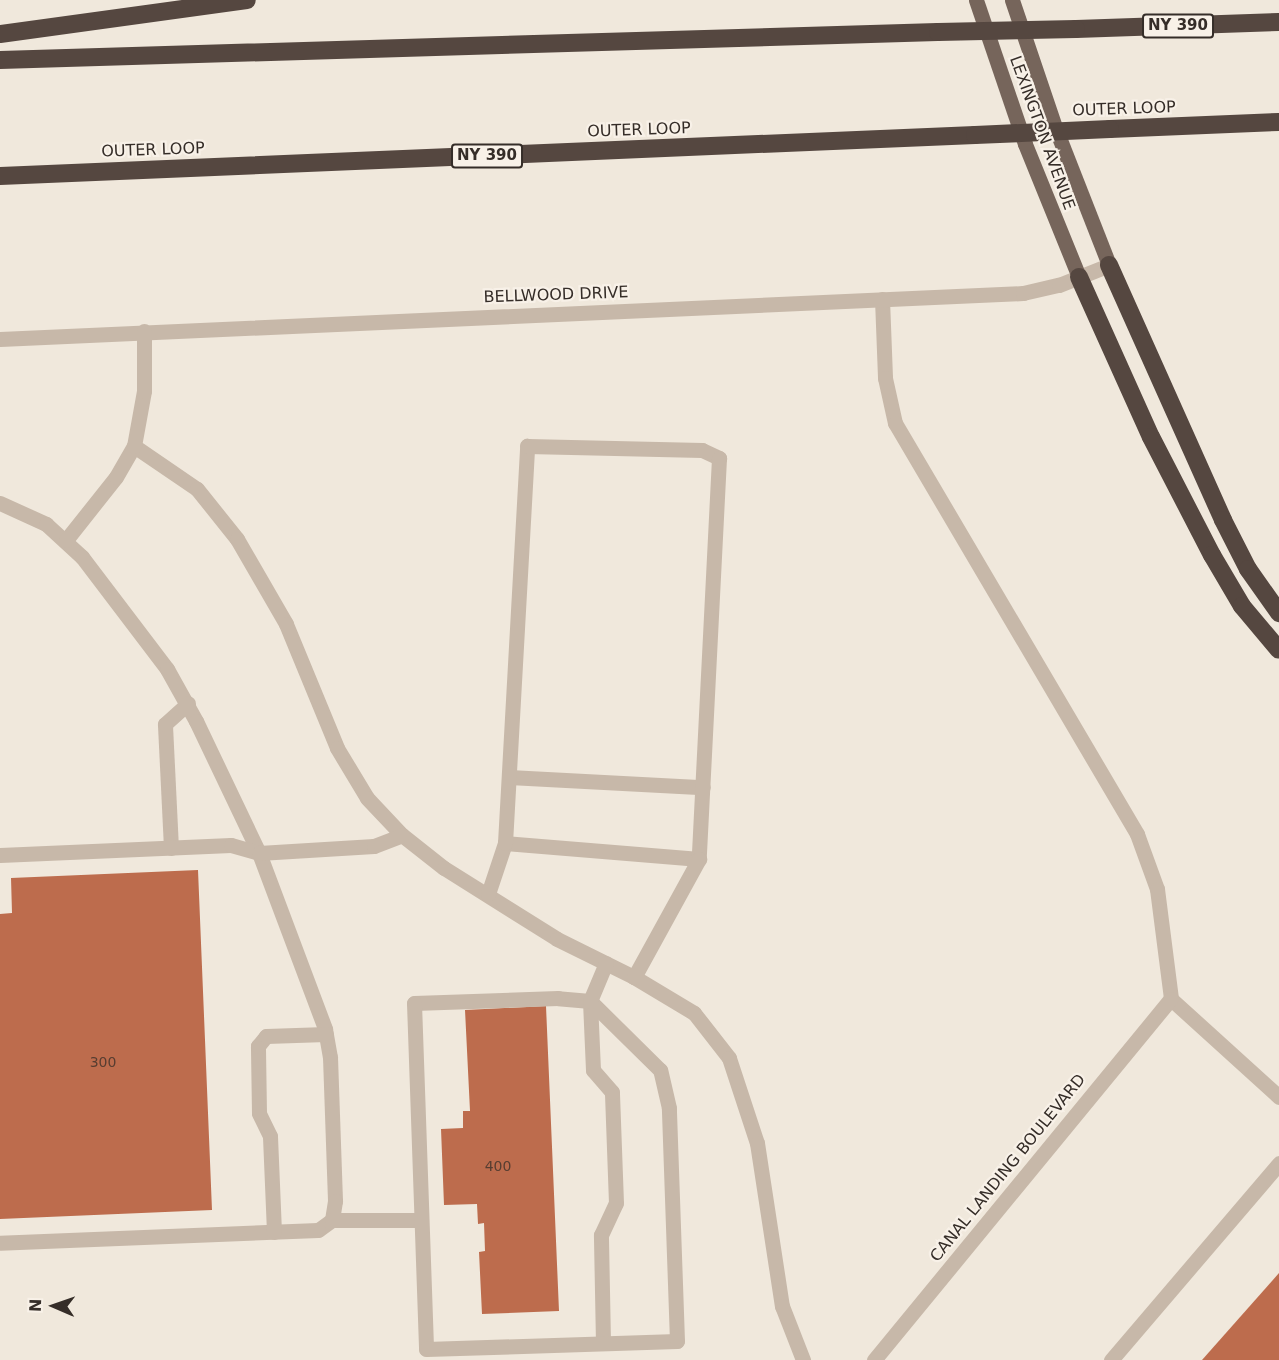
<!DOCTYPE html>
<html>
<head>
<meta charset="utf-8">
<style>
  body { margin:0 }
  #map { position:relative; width:1279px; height:1360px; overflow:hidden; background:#f0e8dc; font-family:"DejaVu Sans",sans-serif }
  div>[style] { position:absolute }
  .building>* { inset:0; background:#bd6c4d }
  .minor>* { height:15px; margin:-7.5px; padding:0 7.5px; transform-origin:7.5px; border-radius:7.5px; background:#c7b8a9 }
  .major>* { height:15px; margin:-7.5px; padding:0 7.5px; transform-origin:7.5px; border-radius:7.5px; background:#76655b }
  .highway>* { height:18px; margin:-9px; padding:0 9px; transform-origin:9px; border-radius:9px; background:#554740 }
  .highway-bridge>* { height:18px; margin:-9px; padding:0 9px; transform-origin:9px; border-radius:9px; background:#554740 }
  span { translate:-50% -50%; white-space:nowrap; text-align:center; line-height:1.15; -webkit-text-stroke:4.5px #f8f1e8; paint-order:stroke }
  .number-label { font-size:14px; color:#573d31 }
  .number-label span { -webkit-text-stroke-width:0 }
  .shield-label span { padding:2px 4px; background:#f8f1e8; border:2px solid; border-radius:4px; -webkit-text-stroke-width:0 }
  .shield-label { font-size:15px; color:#352d28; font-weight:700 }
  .street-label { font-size:16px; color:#352d28 }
  .north { position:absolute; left:24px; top:1276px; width:60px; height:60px; -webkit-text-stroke:4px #f8f1e8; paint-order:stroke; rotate:272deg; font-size:16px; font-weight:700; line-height:24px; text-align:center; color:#352d28 }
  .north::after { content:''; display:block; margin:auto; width:21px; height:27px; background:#352d28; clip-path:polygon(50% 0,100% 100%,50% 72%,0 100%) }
</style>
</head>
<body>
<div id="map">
  <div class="building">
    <div style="clip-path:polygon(198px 870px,212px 1210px,0 1219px,0 914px,12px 913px,11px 878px)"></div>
    <div style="clip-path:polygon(546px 1006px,559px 1311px,482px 1314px,479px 1252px,485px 1251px,484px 1223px,478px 1224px,477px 1204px,444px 1205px,441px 1129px,463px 1128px,463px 1111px,470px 1111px,465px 1010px)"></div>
    <div style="clip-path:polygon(1279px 1273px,1279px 1360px,1202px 1360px)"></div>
  </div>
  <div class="minor">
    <div style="left:882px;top:299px;width:79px;rotate:87.8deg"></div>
    <div style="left:885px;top:378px;width:46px;rotate:77.5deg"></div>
    <div style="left:895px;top:423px;width:477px;rotate:59.5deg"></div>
    <div style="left:1137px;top:834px;width:59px;rotate:70deg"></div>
    <div style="left:1157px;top:889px;width:111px;rotate:82.7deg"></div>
    <div style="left:1171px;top:999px;width:146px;rotate:42.2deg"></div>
    <div style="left:0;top:339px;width:1024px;rotate:-2.57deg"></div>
    <div style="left:1023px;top:293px;width:37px;rotate:-13deg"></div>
    <div style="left:1059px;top:285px;width:54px;rotate:-21.8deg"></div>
    <div style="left:134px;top:446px;width:76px;rotate:34.3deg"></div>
    <div style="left:197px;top:489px;width:64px;rotate:51.3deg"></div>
    <div style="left:237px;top:539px;width:98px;rotate:60deg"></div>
    <div style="left:286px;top:624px;width:134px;rotate:67.6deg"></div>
    <div style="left:337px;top:748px;width:58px;rotate:59deg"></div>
    <div style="left:367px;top:798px;width:51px;rotate:46.6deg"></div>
    <div style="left:402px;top:835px;width:53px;rotate:38.2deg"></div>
    <div style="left:444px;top:868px;width:133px;rotate:32.1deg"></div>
    <div style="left:557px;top:939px;width:86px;rotate:26.3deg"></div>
    <div style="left:634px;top:977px;width:70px;rotate:31deg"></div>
    <div style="left:694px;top:1013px;width:57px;rotate:52.1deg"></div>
    <div style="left:729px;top:1058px;width:89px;rotate:71.8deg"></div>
    <div style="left:757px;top:1143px;width:165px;rotate:81.3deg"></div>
    <div style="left:782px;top:1306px;width:58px;rotate:68.7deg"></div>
    <div style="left:0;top:503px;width:51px;rotate:24.5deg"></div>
    <div style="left:46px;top:524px;width:49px;rotate:42.5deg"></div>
    <div style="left:82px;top:557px;width:141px;rotate:52.8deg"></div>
    <div style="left:167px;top:669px;width:60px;rotate:60.9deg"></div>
    <div style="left:196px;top:721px;width:146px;rotate:64.5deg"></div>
    <div style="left:259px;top:853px;width:188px;rotate:69.4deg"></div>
    <div style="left:325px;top:1029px;width:28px;rotate:80deg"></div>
    <div style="left:330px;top:1057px;width:144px;rotate:88deg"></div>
    <div style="left:335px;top:1201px;width:19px;rotate:99deg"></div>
    <div style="left:332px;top:1220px;width:17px;rotate:144deg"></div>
    <div style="left:318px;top:1230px;width:318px;rotate:177.7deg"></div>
    <div style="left:66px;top:540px;width:80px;rotate:-51.6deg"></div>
    <div style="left:116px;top:477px;width:36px;rotate:-60deg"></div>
    <div style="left:134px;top:446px;width:56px;rotate:-79.7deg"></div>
    <div style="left:144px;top:391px;width:60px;rotate:-90deg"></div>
    <div style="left:509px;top:777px;width:194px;rotate:3deg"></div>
    <div style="left:505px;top:843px;width:195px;rotate:4.7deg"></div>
    <div style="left:171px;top:848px;width:124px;rotate:-92.8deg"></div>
    <div style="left:165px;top:724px;width:31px;rotate:-42deg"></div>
    <div style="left:0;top:855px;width:231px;rotate:-2.5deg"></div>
    <div style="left:231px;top:845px;width:29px;rotate:16deg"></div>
    <div style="left:259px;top:853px;width:115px;rotate:-3.5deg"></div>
    <div style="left:374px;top:846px;width:30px;rotate:-21deg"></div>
    <div style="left:488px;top:894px;width:54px;rotate:-71.6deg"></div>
    <div style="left:505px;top:843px;width:398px;rotate:-86.8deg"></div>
    <div style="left:527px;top:446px;width:175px;rotate:1.3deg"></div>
    <div style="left:702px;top:450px;width:19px;rotate:25deg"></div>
    <div style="left:719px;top:458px;width:401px;rotate:92.9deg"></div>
    <div style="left:699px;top:859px;width:135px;rotate:118.8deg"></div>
    <div style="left:332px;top:1220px;width:89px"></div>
    <div style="left:274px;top:1232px;width:96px;rotate:-92.4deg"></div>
    <div style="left:270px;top:1136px;width:25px;rotate:-116deg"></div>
    <div style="left:259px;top:1113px;width:67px;rotate:-90.9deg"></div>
    <div style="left:258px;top:1046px;width:13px;rotate:-51deg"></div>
    <div style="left:266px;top:1036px;width:60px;rotate:-1.9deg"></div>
    <div style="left:603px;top:1343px;width:108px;rotate:-91.1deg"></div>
    <div style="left:601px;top:1235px;width:35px;rotate:-65deg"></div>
    <div style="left:616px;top:1203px;width:111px;rotate:-92.1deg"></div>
    <div style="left:612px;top:1092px;width:29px;rotate:-131deg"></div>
    <div style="left:593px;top:1070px;width:69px;rotate:-92.5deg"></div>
    <div style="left:590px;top:1001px;width:32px;rotate:-175deg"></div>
    <div style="left:558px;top:998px;width:144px;rotate:178deg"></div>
    <div style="left:414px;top:1003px;width:346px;rotate:88deg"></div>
    <div style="left:426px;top:1349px;width:251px;rotate:-1.8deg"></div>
    <div style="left:677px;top:1341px;width:233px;rotate:-92deg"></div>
    <div style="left:669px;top:1108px;width:39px;rotate:-103deg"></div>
    <div style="left:660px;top:1070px;width:98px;rotate:-135.4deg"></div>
    <div style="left:590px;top:1001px;width:41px;rotate:-67.2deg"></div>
    <div style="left:874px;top:1360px;width:467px;rotate:-50.6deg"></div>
    <div style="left:1111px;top:1360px;width:259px;rotate:-49.5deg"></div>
  </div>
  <div class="major">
    <div style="left:976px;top:0;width:152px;rotate:71.2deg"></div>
    <div style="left:1025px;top:144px;width:144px;rotate:67.9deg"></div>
    <div style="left:1012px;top:0;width:134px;rotate:71.3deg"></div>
    <div style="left:1055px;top:127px;width:148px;rotate:68.6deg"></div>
  </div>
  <div class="highway">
    <div style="left:1076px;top:29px;width:203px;rotate:-2deg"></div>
    <div style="left:0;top:34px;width:249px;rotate:-7.8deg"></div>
    <div style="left:0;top:60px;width:938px;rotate:-1.71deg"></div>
    <div style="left:1110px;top:129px;width:169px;rotate:-2.4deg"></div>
    <div style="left:0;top:176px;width:976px;rotate:-2.41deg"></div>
    <div style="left:1109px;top:265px;width:279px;rotate:65.9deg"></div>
    <div style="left:1223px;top:520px;width:55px;rotate:63deg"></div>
    <div style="left:1248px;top:569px;width:54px;rotate:54.8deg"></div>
    <div style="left:1079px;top:277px;width:175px;rotate:65.8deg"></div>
    <div style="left:1151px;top:437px;width:133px;rotate:62.7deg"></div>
    <div style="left:1212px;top:555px;width:59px;rotate:59.5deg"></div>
    <div style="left:1242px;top:606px;width:57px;rotate:49.9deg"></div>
  </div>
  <div class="highway-bridge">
    <div style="left:938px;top:32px;width:138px;rotate:-1.2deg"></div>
    <div style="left:975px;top:135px;width:135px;rotate:-2.5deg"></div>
  </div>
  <div class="number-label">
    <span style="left:103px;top:1062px">300</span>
    <span style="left:498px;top:1166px">400</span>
  </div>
  <div class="shield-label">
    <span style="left:1178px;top:26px">NY 390</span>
    <span style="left:487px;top:156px">NY 390</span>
  </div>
  <div class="street-label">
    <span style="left:1124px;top:109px;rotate:-2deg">OUTER LOOP</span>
    <span style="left:639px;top:130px;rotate:-2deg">OUTER LOOP</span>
    <span style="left:1042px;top:133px;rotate:70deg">LEXINGTON AVENUE</span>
    <span style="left:153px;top:150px;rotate:-2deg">OUTER LOOP</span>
    <span style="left:556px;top:295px;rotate:-2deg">BELLWOOD DRIVE</span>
    <span style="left:1008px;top:1168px;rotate:-51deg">CANAL LANDING BOULEVARD</span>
  </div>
  <div class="north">N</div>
</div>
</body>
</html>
